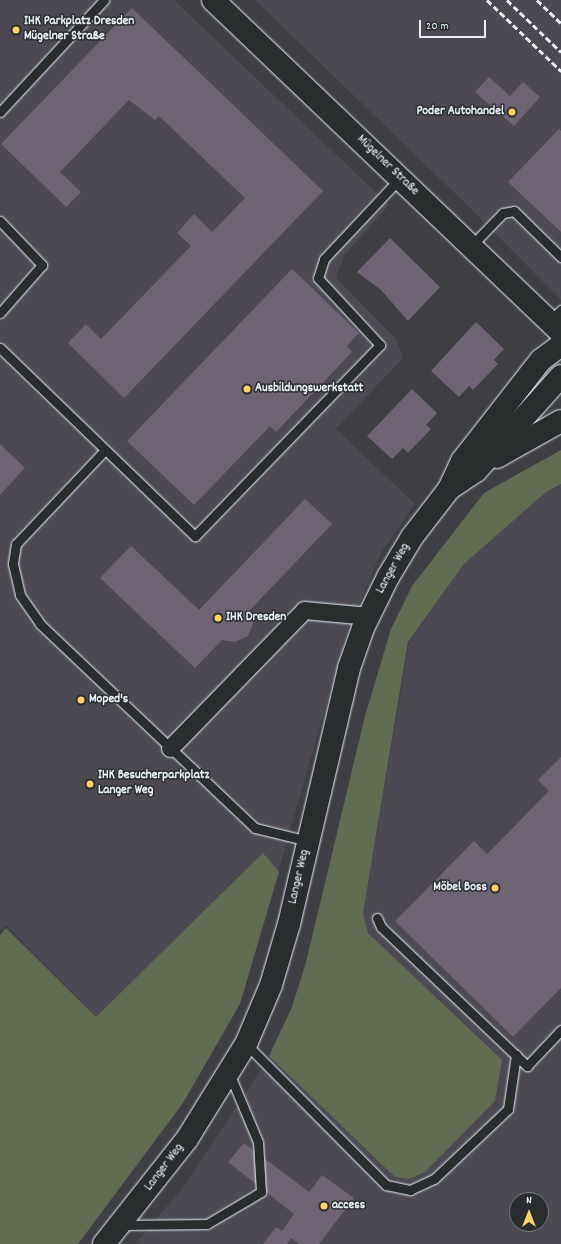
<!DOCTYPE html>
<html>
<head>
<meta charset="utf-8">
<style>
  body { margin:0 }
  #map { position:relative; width:561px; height:1244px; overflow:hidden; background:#3e3e43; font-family:Dekko,sans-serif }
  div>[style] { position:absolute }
  .built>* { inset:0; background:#4c4952 }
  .green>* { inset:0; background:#616c53 }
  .building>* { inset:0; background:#6e6474 }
  .roads { filter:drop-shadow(0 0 1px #e8f1f8) drop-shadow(0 0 1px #e8f1f8) }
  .lane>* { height:9px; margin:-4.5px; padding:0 4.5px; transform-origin:4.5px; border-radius:4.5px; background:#2a2d2e }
  .street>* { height:17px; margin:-8.5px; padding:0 8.5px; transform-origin:8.5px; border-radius:8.5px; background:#2a2d2e }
  .secondary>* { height:22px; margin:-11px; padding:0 11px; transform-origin:11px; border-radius:11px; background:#2a2d2e }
  .rail>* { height:3px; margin-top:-1.5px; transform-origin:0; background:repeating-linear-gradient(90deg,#e8f1f8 0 6px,transparent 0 9px) }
  .dots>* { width:11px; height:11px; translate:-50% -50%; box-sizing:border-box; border:2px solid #2a2d2e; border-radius:50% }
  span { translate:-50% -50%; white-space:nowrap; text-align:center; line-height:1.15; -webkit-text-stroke:3px #2a2d2e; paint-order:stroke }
  .poi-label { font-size:13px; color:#e8f1f8; font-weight:700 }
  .left { translate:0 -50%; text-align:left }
  .right { translate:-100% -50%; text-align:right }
  .street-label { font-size:13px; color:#e8f1f8 }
  .north { position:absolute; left:509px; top:1192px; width:40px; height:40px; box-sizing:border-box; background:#2a2d2e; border:1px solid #767b7f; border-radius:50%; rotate:0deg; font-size:11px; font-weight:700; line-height:16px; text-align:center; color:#e8f1f8 }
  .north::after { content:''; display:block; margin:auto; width:14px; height:18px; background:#ffd166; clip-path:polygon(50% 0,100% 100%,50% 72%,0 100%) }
  .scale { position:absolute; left:419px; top:20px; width:67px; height:18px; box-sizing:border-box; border:2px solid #e8f1f8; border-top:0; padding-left:5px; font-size:12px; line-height:14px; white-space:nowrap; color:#e8f1f8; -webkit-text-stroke:3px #2a2d2e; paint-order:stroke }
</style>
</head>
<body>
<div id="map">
  <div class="built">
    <div style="clip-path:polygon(0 0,174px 0,389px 205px,344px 256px,336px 278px,396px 339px,403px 358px,336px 429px,415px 504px,381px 553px,348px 629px,240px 1004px,96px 1017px,6px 925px,0 931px)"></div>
    <div style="clip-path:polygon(255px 0,561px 0,561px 300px,471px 209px)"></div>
    <div style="clip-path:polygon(evenodd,561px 484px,561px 1244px,135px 1244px,185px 1185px,363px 914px,409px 642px,464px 564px,546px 492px,561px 484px,517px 1200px,541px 1200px,541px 1224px,517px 1224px,517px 1200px)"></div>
  </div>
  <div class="green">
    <div style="clip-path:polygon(561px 450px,561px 484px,546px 492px,464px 564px,408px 642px,363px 914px,368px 933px,502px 1060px,495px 1101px,425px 1172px,409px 1179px,395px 1177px,269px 1056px,292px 1007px,306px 962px,365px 716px,391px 629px,412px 586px,484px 493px)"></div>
    <div style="clip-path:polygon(263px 853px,279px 872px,240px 1004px,183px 1103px,78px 1244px,0 1244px,0 935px,6px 928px,96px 1017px)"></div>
  </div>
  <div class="building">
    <div style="clip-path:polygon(132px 8px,323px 191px,124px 398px,68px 343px,86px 324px,101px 339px,191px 246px,177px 233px,194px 214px,212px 232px,245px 198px,159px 116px,155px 120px,129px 100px,60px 172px,81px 192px,66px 207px,1px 144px)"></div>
    <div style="clip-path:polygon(489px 77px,510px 96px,523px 82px,540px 97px,514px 126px,475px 92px)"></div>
    <div style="clip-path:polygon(559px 129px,561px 131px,561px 232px,508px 182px)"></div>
    <div style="clip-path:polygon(390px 238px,440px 287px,408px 321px,381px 290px,357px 272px)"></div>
    <div style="clip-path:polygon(292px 269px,359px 333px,347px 346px,352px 352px,276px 432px,270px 426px,194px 505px,127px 441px)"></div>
    <div style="clip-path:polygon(476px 322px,504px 349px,494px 360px,498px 364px,473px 390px,469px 386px,459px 397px,431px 371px)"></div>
    <div style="clip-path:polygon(412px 389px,437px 413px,426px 425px,431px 429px,408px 453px,403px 448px,392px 459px,367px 436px)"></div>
    <div style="clip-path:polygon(0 444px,25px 468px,0 495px)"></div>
    <div style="clip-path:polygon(305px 499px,332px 524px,250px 610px,253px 624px,248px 636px,235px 642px,222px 640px,195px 668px,100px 578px,131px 546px,199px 610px)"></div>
    <div style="clip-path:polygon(561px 757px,561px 988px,513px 1037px,395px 921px,474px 841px,487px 854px,549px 791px,538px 780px)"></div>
    <div style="clip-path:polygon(244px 1143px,309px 1192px,322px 1175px,354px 1198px,319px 1244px,299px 1244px,291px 1238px,287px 1244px,263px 1244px,276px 1227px,282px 1231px,294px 1214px,228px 1162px)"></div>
  </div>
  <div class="roads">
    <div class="lane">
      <div style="left:0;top:112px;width:153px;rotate:-47.1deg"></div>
      <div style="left:0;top:221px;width:61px;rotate:46.3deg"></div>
      <div style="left:42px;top:265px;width:64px;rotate:131.2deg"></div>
      <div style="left:471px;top:246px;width:46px;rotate:-45.9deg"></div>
      <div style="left:503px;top:213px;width:11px;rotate:-10deg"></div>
      <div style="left:514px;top:211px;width:66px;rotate:44.4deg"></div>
      <div style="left:550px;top:321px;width:16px;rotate:-45deg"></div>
      <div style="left:0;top:348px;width:271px;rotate:44deg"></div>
      <div style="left:195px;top:536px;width:266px;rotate:-45.9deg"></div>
      <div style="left:380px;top:345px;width:91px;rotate:-132.8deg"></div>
      <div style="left:318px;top:278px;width:20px;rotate:-72deg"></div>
      <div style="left:324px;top:259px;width:111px;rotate:-46.8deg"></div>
      <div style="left:105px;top:450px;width:129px;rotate:133.4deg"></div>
      <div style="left:16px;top:544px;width:20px;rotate:99deg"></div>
      <div style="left:13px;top:564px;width:32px;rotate:77deg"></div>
      <div style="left:20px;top:595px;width:35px;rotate:55deg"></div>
      <div style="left:40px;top:624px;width:296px;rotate:43.5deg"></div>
      <div style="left:255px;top:828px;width:55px;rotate:13.8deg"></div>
      <div style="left:377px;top:918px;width:10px;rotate:66deg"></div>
      <div style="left:381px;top:927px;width:202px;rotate:43.6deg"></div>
      <div style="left:527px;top:1066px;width:50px;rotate:-46.6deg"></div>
      <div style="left:246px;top:1044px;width:199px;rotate:45.2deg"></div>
      <div style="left:386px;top:1185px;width:25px;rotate:12deg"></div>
      <div style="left:410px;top:1190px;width:26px;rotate:-25deg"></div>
      <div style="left:434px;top:1179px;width:102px;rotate:-43.4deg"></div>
      <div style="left:508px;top:1109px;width:55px;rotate:-81.6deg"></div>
      <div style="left:121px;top:1225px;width:86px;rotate:-0.7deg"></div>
      <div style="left:207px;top:1224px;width:63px;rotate:-30.7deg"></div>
      <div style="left:261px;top:1192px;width:50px;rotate:-93.4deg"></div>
      <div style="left:258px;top:1142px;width:73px;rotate:-112.7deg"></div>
    </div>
    <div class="street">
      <div style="left:170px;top:748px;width:192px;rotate:-45.8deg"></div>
      <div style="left:304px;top:610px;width:65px;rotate:5.3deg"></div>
    </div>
    <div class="secondary">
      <div style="left:213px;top:0;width:481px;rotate:43.7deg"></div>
      <div style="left:497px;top:457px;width:73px;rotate:-29.4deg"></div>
      <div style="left:449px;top:489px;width:32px;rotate:-34deg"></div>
      <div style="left:476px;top:471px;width:127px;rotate:-48.2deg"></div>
      <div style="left:104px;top:1244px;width:134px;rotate:-51.7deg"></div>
      <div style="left:187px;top:1139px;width:112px;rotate:-58.2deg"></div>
      <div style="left:246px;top:1044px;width:64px;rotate:-67deg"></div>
      <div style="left:271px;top:985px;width:64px;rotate:-73.6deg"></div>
      <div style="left:289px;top:924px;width:263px;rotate:-76.8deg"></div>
      <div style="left:349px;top:668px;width:42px;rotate:-70.7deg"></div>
      <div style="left:363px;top:628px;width:57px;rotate:-63.9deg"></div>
      <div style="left:388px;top:577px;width:47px;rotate:-59deg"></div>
      <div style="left:412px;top:537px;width:61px;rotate:-52.4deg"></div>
      <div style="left:449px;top:489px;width:31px;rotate:-65deg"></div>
      <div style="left:462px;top:461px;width:128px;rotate:-52deg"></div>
      <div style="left:541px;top:360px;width:25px;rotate:-37deg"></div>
    </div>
  </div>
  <div class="rail">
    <div style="left:487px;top:0;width:103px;rotate:43.8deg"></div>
    <div style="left:507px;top:0;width:75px;rotate:43.9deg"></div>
    <div style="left:537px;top:0;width:33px;rotate:44deg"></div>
  </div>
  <div class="dots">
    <div style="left:16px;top:30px;background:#ffd166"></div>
    <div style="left:512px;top:112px;background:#ffd166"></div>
    <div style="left:247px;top:389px;background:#ffd166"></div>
    <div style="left:218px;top:618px;background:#ffd166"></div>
    <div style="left:81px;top:700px;background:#ffd166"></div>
    <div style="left:90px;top:784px;background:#ffd166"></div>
    <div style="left:495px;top:888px;background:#ffd166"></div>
    <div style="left:324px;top:1206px;background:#ffd166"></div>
  </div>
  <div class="poi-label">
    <span class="left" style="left:24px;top:30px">IHK Parkplatz Dresden<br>Mügelner Straße</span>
    <span class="right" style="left:504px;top:112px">Poder Autohandel</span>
    <span class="left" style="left:255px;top:389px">Ausbildungswerkstatt</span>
    <span class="left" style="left:226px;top:618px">IHK Dresden</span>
    <span class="left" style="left:89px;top:700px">Moped's</span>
    <span class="left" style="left:98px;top:784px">IHK Besucherparkplatz<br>Langer Weg</span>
    <span class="right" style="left:487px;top:888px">Möbel Boss</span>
    <span class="left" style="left:332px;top:1206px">access</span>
  </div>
  <div class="street-label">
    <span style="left:387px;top:166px;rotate:44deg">Mügelner Straße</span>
    <span style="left:394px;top:569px;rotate:-61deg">Langer Weg</span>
    <span style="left:300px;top:877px;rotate:-77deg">Langer Weg</span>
    <span style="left:165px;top:1168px;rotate:-53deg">Langer Weg</span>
  </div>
  <div class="north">N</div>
  <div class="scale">20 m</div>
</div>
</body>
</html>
